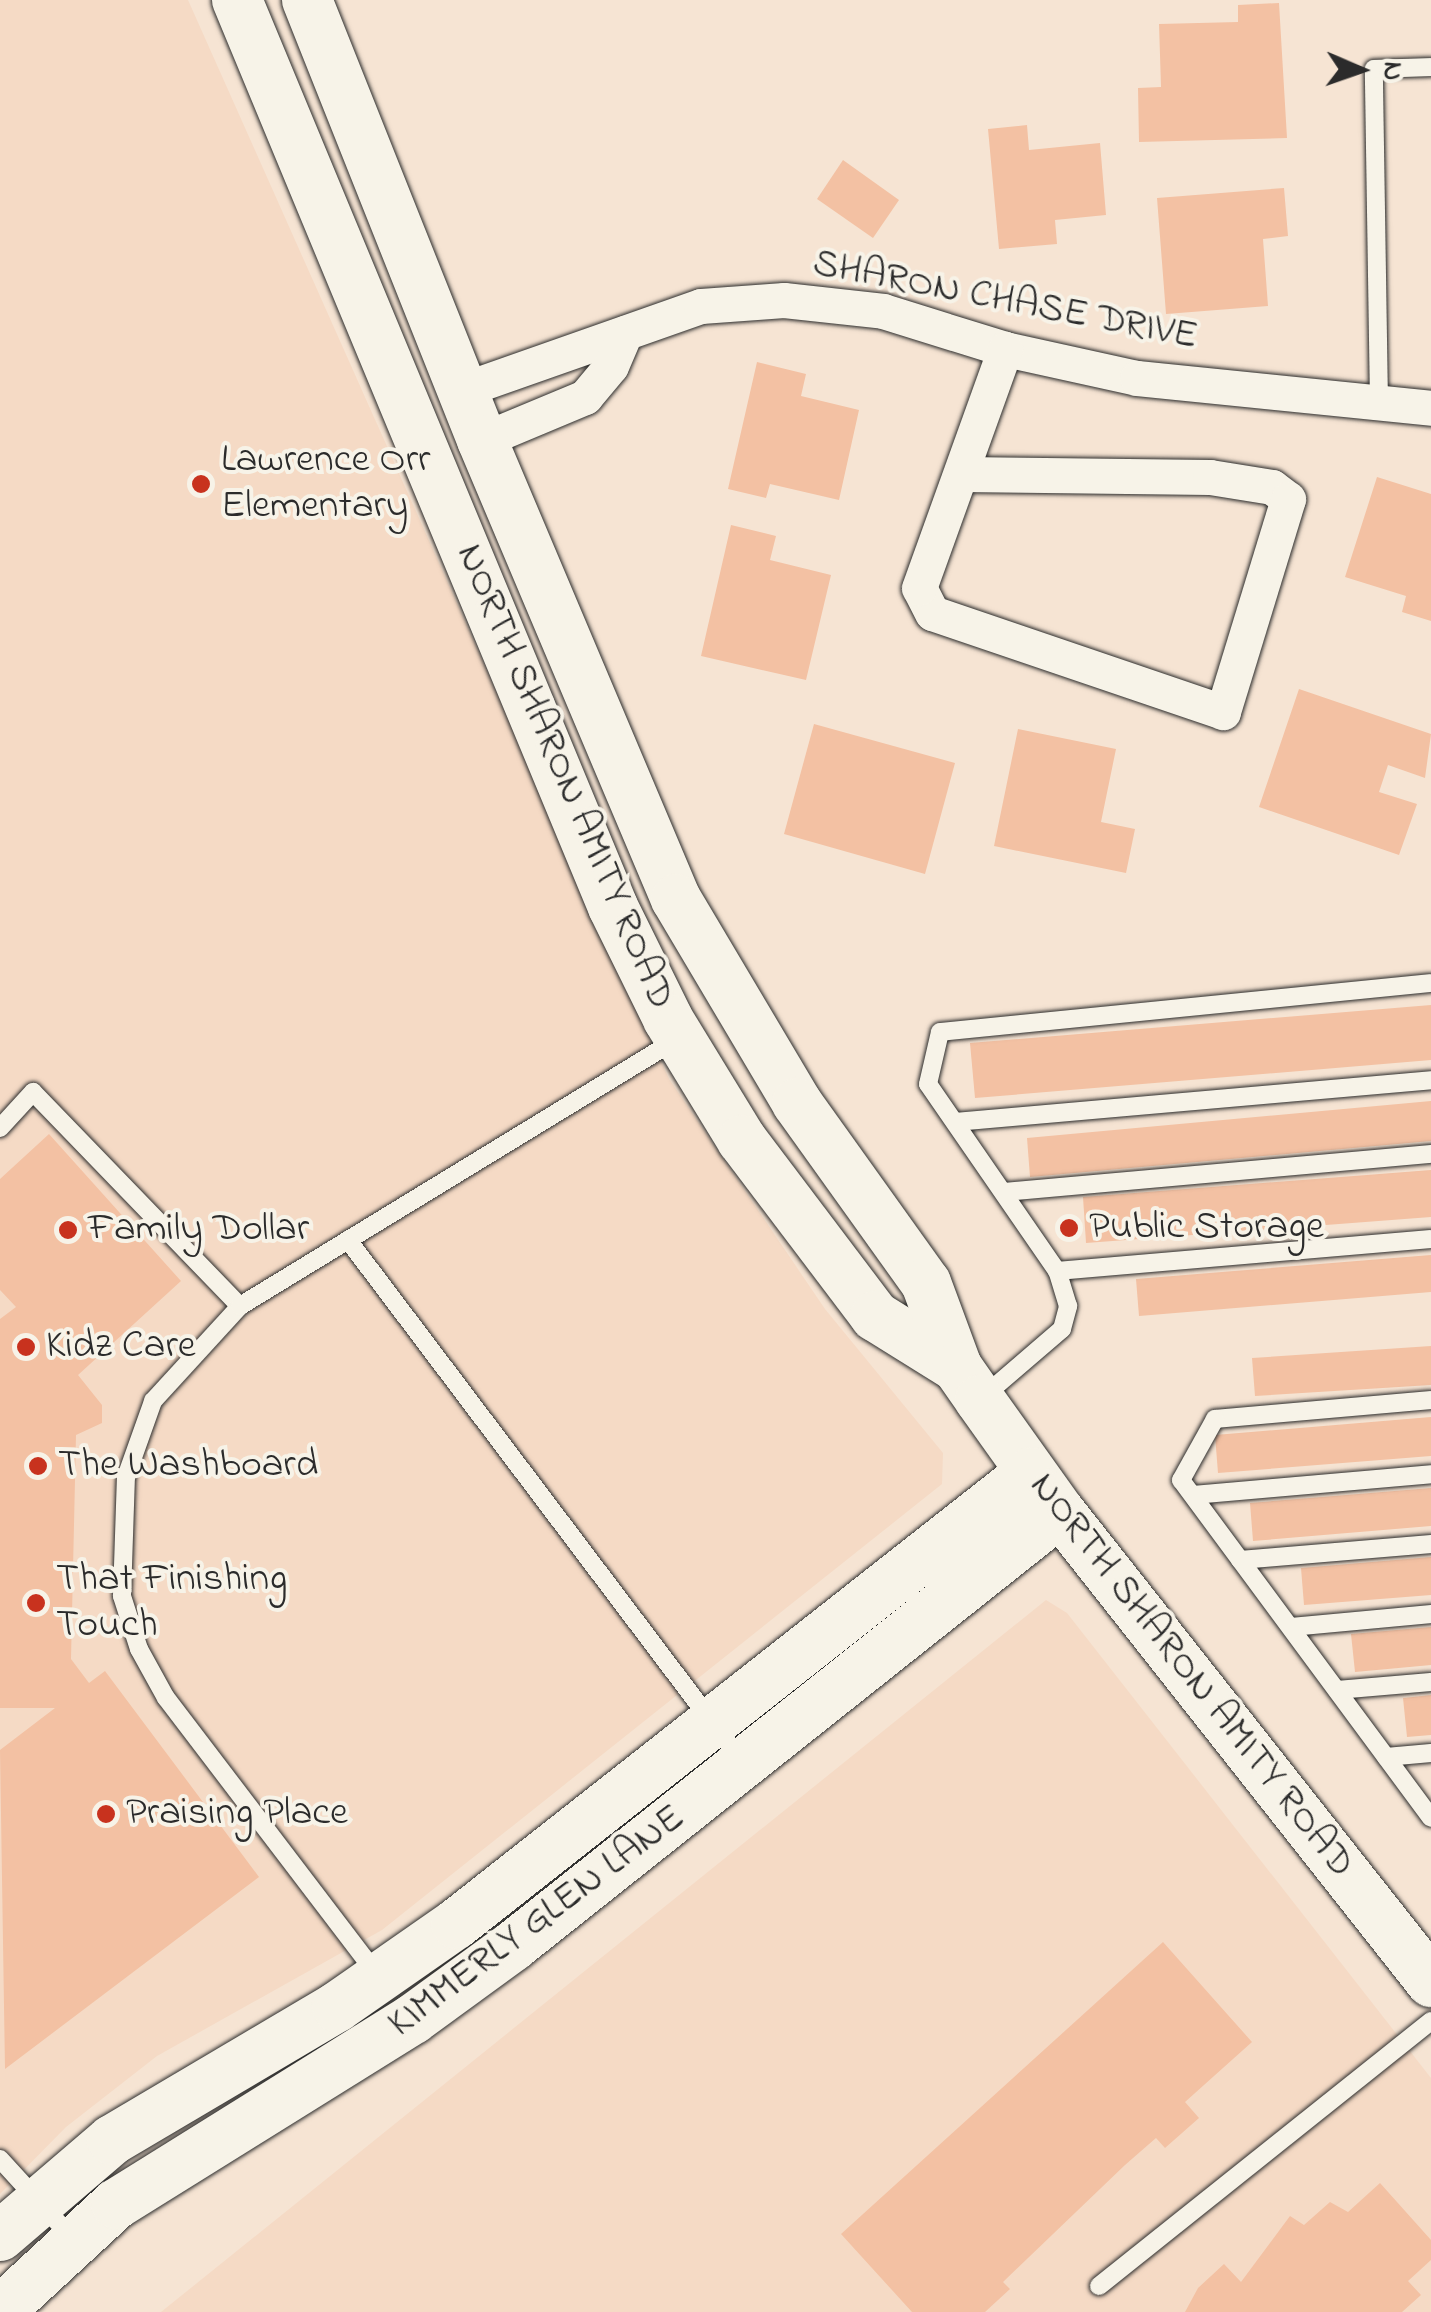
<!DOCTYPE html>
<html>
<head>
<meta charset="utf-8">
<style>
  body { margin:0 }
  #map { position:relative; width:1431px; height:2312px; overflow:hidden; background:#f6e4d3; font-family:"Indie Flower",sans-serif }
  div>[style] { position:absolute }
  .built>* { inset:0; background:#f5dac5 }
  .building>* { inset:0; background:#f3c1a3 }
  .roads { filter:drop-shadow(0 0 2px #2b2b2b) drop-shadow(0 0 2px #2b2b2b) }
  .lane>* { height:18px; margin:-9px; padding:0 9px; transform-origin:9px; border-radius:9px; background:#f7f3e8 }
  .street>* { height:35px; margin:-17.5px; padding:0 17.5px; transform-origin:17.5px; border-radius:17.5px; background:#f7f3e8 }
  .secondary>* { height:50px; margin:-25px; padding:0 25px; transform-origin:25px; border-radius:25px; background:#f7f3e8 }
  .dots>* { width:28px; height:28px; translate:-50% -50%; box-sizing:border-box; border:5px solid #f7f3e8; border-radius:50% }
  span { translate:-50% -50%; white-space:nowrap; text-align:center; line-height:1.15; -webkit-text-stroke:8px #f7f3e8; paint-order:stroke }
  .street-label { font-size:40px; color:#2b2b2b }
  .poi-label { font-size:40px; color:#2b2b2b }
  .left { translate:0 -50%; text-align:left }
  .north { position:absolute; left:1311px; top:20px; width:100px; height:100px; -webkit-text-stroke:8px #f7f3e8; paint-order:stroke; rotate:92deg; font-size:28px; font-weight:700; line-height:40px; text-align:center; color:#2b2b2b }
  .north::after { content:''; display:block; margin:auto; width:35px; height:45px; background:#2b2b2b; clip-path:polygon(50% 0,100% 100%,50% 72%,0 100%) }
</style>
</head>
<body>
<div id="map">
  <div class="built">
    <div style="clip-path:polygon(0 0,188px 0,669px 1079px,825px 1309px,943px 1453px,942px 1484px,382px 1930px,157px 2056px,66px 2127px,0 2194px)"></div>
    <div style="clip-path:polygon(1046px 1600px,1067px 1613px,1431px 2078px,1431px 2312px,161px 2312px)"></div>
  </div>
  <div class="building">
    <div style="clip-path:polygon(1279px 3px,1287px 138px,1139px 142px,1138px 88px,1161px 87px,1159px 24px,1238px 22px,1238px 5px)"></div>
    <div style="clip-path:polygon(1027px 125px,1029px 150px,1100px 143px,1106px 215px,1055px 220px,1057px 244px,999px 249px,988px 129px)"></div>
    <div style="clip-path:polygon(843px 160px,899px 200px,873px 238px,817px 199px)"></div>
    <div style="clip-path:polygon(1284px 188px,1288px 236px,1263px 239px,1268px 306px,1166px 314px,1157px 198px)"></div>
    <div style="clip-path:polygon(757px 362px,806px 374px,801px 396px,859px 410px,839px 500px,770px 484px,766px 498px,728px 489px)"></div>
    <div style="clip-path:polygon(1377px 477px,1431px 494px,1431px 621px,1402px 612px,1406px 596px,1345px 577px)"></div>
    <div style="clip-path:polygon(731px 525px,776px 536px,770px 560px,831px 575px,806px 680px,701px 656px)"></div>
    <div style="clip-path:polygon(1299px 689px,1431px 734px,1425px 778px,1388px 765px,1379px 792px,1417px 804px,1399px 855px,1259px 807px)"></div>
    <div style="clip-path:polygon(814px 724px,955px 763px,925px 874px,784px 834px)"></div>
    <div style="clip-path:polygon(1018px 729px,1116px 749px,1101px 822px,1135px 829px,1126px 873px,994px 846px)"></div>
    <div style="clip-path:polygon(1431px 1005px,1431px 1060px,975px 1098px,970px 1043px)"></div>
    <div style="clip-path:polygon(1431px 1101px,1431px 1141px,1030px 1177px,1027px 1138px)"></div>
    <div style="clip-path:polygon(49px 1134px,181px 1281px,78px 1375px,102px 1405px,102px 1423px,76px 1435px,71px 1659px,89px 1683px,105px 1671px,259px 1877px,5px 2069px,0 1750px,55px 1708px,0 1708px,0 1319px,16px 1307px,0 1290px,0 1179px)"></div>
    <div style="clip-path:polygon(1431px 1170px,1431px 1217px,1086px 1243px,1083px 1197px)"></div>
    <div style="clip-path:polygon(1431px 1255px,1431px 1292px,1139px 1316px,1136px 1279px)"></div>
    <div style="clip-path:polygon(1431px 1346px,1431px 1385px,1255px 1396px,1252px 1358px)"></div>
    <div style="clip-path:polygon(1431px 1417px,1431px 1456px,1218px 1473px,1215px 1435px)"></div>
    <div style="clip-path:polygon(1431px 1488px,1431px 1526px,1253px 1541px,1250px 1503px)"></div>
    <div style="clip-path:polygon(1431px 1557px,1431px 1595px,1304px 1605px,1301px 1568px)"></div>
    <div style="clip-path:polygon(1431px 1627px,1431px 1665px,1355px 1672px,1351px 1634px)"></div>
    <div style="clip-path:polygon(1431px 1695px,1431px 1735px,1407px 1737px,1403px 1698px)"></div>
    <div style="clip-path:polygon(1163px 1942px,1252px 2042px,1185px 2102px,1199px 2118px,1165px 2148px,1156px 2138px,1125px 2165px,1003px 2282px,1010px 2289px,985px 2312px,912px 2312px,841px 2234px)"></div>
    <div style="clip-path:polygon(1380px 2183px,1431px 2240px,1431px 2260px,1408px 2281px,1421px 2295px,1402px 2312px,1185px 2312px,1198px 2288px,1224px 2264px,1241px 2282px,1290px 2216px,1304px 2225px,1330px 2202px,1348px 2212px)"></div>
  </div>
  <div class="roads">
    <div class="lane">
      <div style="left:1379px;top:402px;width:333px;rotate:-90.9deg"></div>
      <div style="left:1374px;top:69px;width:57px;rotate:-2deg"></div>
      <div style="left:955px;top:1122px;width:478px;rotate:-5deg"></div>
      <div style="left:0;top:1128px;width:49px;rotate:-47.5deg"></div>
      <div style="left:33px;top:1092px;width:298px;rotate:46deg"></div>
      <div style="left:1004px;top:1192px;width:429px;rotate:-5.1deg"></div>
      <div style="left:348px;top:1240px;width:654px;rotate:52.95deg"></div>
      <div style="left:1057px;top:1271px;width:375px;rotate:-4.9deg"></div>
      <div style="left:984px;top:1396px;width:103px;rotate:-40.7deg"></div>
      <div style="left:1062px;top:1329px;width:24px;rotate:-75deg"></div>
      <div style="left:1068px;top:1306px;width:37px;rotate:-107deg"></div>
      <div style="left:1057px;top:1271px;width:227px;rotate:-124.6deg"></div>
      <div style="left:928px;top:1084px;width:53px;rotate:-77deg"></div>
      <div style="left:940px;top:1032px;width:493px;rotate:-5.7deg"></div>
      <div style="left:1431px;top:1400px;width:217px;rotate:175deg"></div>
      <div style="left:1215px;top:1419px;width:70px;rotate:119.1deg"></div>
      <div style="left:1181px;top:1480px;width:420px;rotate:53.5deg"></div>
      <div style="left:1193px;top:1495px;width:239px;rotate:-5deg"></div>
      <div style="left:1240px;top:1560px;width:192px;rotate:-4.8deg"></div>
      <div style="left:1291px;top:1627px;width:141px;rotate:-5.3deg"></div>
      <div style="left:1337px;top:1690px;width:94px;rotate:-4.9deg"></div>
      <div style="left:1386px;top:1757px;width:45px;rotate:-5.1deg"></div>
      <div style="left:378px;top:1976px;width:350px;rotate:-127.3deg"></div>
      <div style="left:166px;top:1698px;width:56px;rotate:-118.9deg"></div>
      <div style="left:139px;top:1649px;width:56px;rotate:-107.8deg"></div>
      <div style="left:122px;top:1596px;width:119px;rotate:-88.1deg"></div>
      <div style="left:126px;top:1477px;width:81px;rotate:-70.4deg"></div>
      <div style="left:153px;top:1401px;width:129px;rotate:-47.5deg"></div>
      <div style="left:240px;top:1306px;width:514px;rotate:-31.4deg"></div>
      <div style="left:0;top:2159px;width:110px;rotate:47.6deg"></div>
      <div style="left:1099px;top:2286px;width:425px;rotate:-38.6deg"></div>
    </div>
    <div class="street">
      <div style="left:462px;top:390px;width:253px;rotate:-19.4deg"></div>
      <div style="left:701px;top:306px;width:83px;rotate:-4.1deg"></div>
      <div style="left:784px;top:300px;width:100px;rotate:6.3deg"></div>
      <div style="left:883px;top:311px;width:128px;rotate:17.3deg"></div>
      <div style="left:1005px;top:349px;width:135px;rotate:12.4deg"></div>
      <div style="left:1137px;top:378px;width:296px;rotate:5.8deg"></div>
      <div style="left:482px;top:440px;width:112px;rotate:-22.7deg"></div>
      <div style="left:585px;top:397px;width:40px;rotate:-50deg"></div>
      <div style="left:611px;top:366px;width:36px;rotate:-67deg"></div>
      <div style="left:961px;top:474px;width:249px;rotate:0.7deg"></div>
      <div style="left:1210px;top:477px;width:63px;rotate:9.2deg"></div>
      <div style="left:1272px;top:487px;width:20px;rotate:37deg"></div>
      <div style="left:1288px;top:499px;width:223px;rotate:107deg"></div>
      <div style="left:1223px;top:712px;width:307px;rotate:-161.2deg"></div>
      <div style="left:932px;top:613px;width:28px;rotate:-117deg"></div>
      <div style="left:919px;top:588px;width:254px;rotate:-70.2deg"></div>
    </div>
    <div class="secondary">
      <div style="left:237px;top:0;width:982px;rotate:67.48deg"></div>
      <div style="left:613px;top:907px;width:125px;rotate:63.8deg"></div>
      <div style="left:668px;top:1019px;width:142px;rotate:58.6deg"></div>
      <div style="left:742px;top:1140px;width:221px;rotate:52.9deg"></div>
      <div style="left:875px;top:1316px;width:97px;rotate:31.9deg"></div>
      <div style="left:307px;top:0;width:474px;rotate:68.3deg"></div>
      <div style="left:482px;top:440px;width:498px;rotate:67.1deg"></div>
      <div style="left:676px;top:899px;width:237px;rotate:59.3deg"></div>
      <div style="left:797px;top:1103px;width:221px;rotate:54.4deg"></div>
      <div style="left:926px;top:1283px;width:90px;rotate:69.7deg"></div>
      <div style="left:957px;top:1367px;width:40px;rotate:55.1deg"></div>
      <div style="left:980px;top:1400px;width:138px;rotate:54.5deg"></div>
      <div style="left:1060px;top:1512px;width:599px;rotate:51.71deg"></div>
      <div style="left:0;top:2236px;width:148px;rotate:-40.6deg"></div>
      <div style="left:112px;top:2140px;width:261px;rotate:-30.6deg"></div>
      <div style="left:337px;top:2007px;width:145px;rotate:-34.9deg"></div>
      <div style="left:456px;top:1924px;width:731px;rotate:-38.17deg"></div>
      <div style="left:0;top:2311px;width:158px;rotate:-42.7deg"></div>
      <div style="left:116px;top:2204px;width:350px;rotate:-31.9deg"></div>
      <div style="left:413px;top:2019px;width:124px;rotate:-36.1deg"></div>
      <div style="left:513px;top:1946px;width:698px;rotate:-38.43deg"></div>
    </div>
  </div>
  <div class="dots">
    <div style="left:201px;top:484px;background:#c8321e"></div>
    <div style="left:1069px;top:1228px;background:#c8321e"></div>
    <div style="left:68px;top:1230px;background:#c8321e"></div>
    <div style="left:26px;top:1347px;background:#c8321e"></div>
    <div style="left:38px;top:1466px;background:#c8321e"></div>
    <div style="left:36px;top:1603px;background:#c8321e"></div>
    <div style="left:106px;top:1814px;background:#c8321e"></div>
  </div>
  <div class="street-label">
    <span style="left:1005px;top:301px;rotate:11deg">SHARON CHASE DRIVE</span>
    <span style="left:564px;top:777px;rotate:67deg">NORTH SHARON AMITY ROAD</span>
    <span style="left:1191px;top:1676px;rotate:52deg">NORTH SHARON AMITY ROAD</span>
    <span style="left:537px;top:1922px;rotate:-37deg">KIMMERLY GLEN LANE</span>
  </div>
  <div class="poi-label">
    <span class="left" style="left:221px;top:484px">Lawrence Orr<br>Elementary</span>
    <span class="left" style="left:1089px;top:1228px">Public Storage</span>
    <span class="left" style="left:88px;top:1230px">Family Dollar</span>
    <span class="left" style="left:46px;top:1347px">Kidz Care</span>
    <span class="left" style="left:58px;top:1466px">The Washboard</span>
    <span class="left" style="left:56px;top:1603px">That Finishing<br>Touch</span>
    <span class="left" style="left:126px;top:1814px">Praising Place</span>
  </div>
  <div class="north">N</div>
</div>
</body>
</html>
